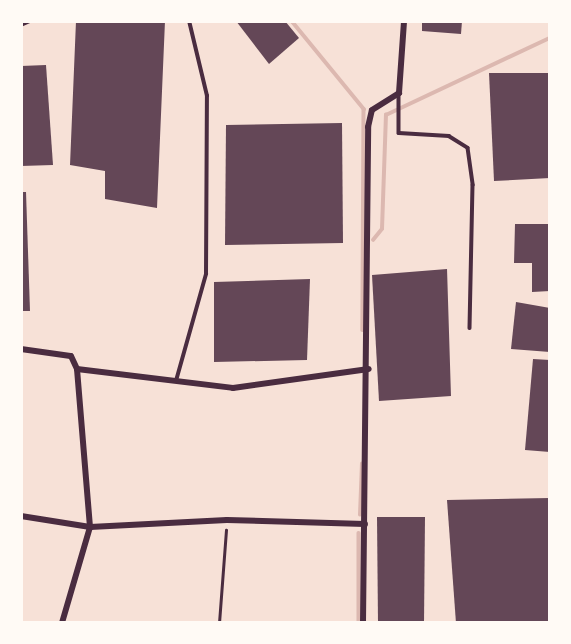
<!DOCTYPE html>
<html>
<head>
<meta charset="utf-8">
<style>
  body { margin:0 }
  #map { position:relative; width:571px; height:644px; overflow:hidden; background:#f7e1d7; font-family:"Fira Sans",sans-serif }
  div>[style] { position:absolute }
  .stream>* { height:3.5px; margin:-1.75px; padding:0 1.75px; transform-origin:1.75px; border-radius:1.75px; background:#dcb8b0 }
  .building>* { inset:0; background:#644757 }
  .path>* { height:2.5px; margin:-1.25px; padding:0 1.25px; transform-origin:1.25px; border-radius:1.25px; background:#4a2c40 }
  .service>* { height:3.5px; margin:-1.75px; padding:0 1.75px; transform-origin:1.75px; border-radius:1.75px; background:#4a2c40 }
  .minor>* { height:6px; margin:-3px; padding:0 3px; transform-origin:3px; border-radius:3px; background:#4a2c40 }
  span { translate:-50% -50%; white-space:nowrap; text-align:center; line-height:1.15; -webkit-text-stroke:5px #fffaf5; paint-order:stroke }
  .frame { position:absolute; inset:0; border:23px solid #fffaf5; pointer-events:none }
</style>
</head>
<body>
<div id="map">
  <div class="stream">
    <div style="left:292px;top:21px;width:114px;rotate:50.7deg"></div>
    <div style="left:364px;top:109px;width:221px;rotate:90.3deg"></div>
    <div style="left:373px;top:240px;width:14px;rotate:-51deg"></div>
    <div style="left:382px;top:229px;width:114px;rotate:-88deg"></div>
    <div style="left:386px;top:115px;width:181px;rotate:-25.2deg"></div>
    <div style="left:360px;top:515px;width:51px;rotate:-87.8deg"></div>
    <div style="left:359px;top:533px;width:90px;rotate:90deg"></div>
  </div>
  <div class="building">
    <div style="clip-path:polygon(76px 21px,165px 21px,157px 208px,105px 199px,105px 171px,70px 165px)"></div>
    <div style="clip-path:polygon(236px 21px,285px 21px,299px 38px,269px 64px)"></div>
    <div style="clip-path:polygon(422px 21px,462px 21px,461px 34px,422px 31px)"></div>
    <div style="clip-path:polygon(46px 65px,53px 165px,21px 166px,21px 66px)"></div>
    <div style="clip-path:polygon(489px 73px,550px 73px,550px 178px,494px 181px)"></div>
    <div style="clip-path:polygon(342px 123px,343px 243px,225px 245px,226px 125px)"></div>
    <div style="clip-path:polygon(21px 192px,26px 192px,30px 311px,21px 311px)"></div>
    <div style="clip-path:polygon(515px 224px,550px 224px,550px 291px,532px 292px,532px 263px,514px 263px)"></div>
    <div style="clip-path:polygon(447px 269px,451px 396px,379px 401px,372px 275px)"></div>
    <div style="clip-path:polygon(310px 279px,307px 360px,214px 362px,214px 282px)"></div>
    <div style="clip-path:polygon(516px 302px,550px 308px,550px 352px,511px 349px)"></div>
    <div style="clip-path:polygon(533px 359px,550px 360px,550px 452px,525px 450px)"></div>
    <div style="clip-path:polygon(550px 498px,550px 623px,456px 623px,447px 500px)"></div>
    <div style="clip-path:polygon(377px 517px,425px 517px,424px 623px,378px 623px)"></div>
  </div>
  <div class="path">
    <div style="left:219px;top:623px;width:93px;rotate:-85.7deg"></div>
  </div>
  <div class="service">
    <div style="left:21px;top:25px;width:10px;rotate:-24deg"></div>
    <div style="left:399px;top:94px;width:39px;rotate:90deg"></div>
    <div style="left:399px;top:133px;width:50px;rotate:3.4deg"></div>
    <div style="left:449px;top:136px;width:22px;rotate:32deg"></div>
    <div style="left:468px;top:148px;width:37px;rotate:82deg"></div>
    <div style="left:473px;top:185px;width:143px;rotate:91.2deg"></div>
    <div style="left:176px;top:381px;width:111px;rotate:-74.3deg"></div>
    <div style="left:206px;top:274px;width:178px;rotate:-89.7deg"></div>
    <div style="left:207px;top:96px;width:77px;rotate:-103.5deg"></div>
  </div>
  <div class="minor">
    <div style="left:21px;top:349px;width:50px;rotate:8deg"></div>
    <div style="left:71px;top:356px;width:14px;rotate:65deg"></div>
    <div style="left:77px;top:369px;width:159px;rotate:85.3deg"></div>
    <div style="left:90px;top:527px;width:100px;rotate:106.3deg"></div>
    <div style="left:77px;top:369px;width:157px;rotate:6.9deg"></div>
    <div style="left:233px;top:388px;width:137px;rotate:-8deg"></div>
    <div style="left:21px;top:516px;width:70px;rotate:9.1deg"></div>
    <div style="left:90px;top:527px;width:137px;rotate:-2.9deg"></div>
    <div style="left:227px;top:520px;width:138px;rotate:1.7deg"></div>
    <div style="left:363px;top:623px;width:496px;rotate:-89.4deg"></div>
    <div style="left:368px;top:127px;width:17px;rotate:-77deg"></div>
    <div style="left:372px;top:110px;width:32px;rotate:-32deg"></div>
    <div style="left:399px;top:93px;width:72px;rotate:-86deg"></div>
  </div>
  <div class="frame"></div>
</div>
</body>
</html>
